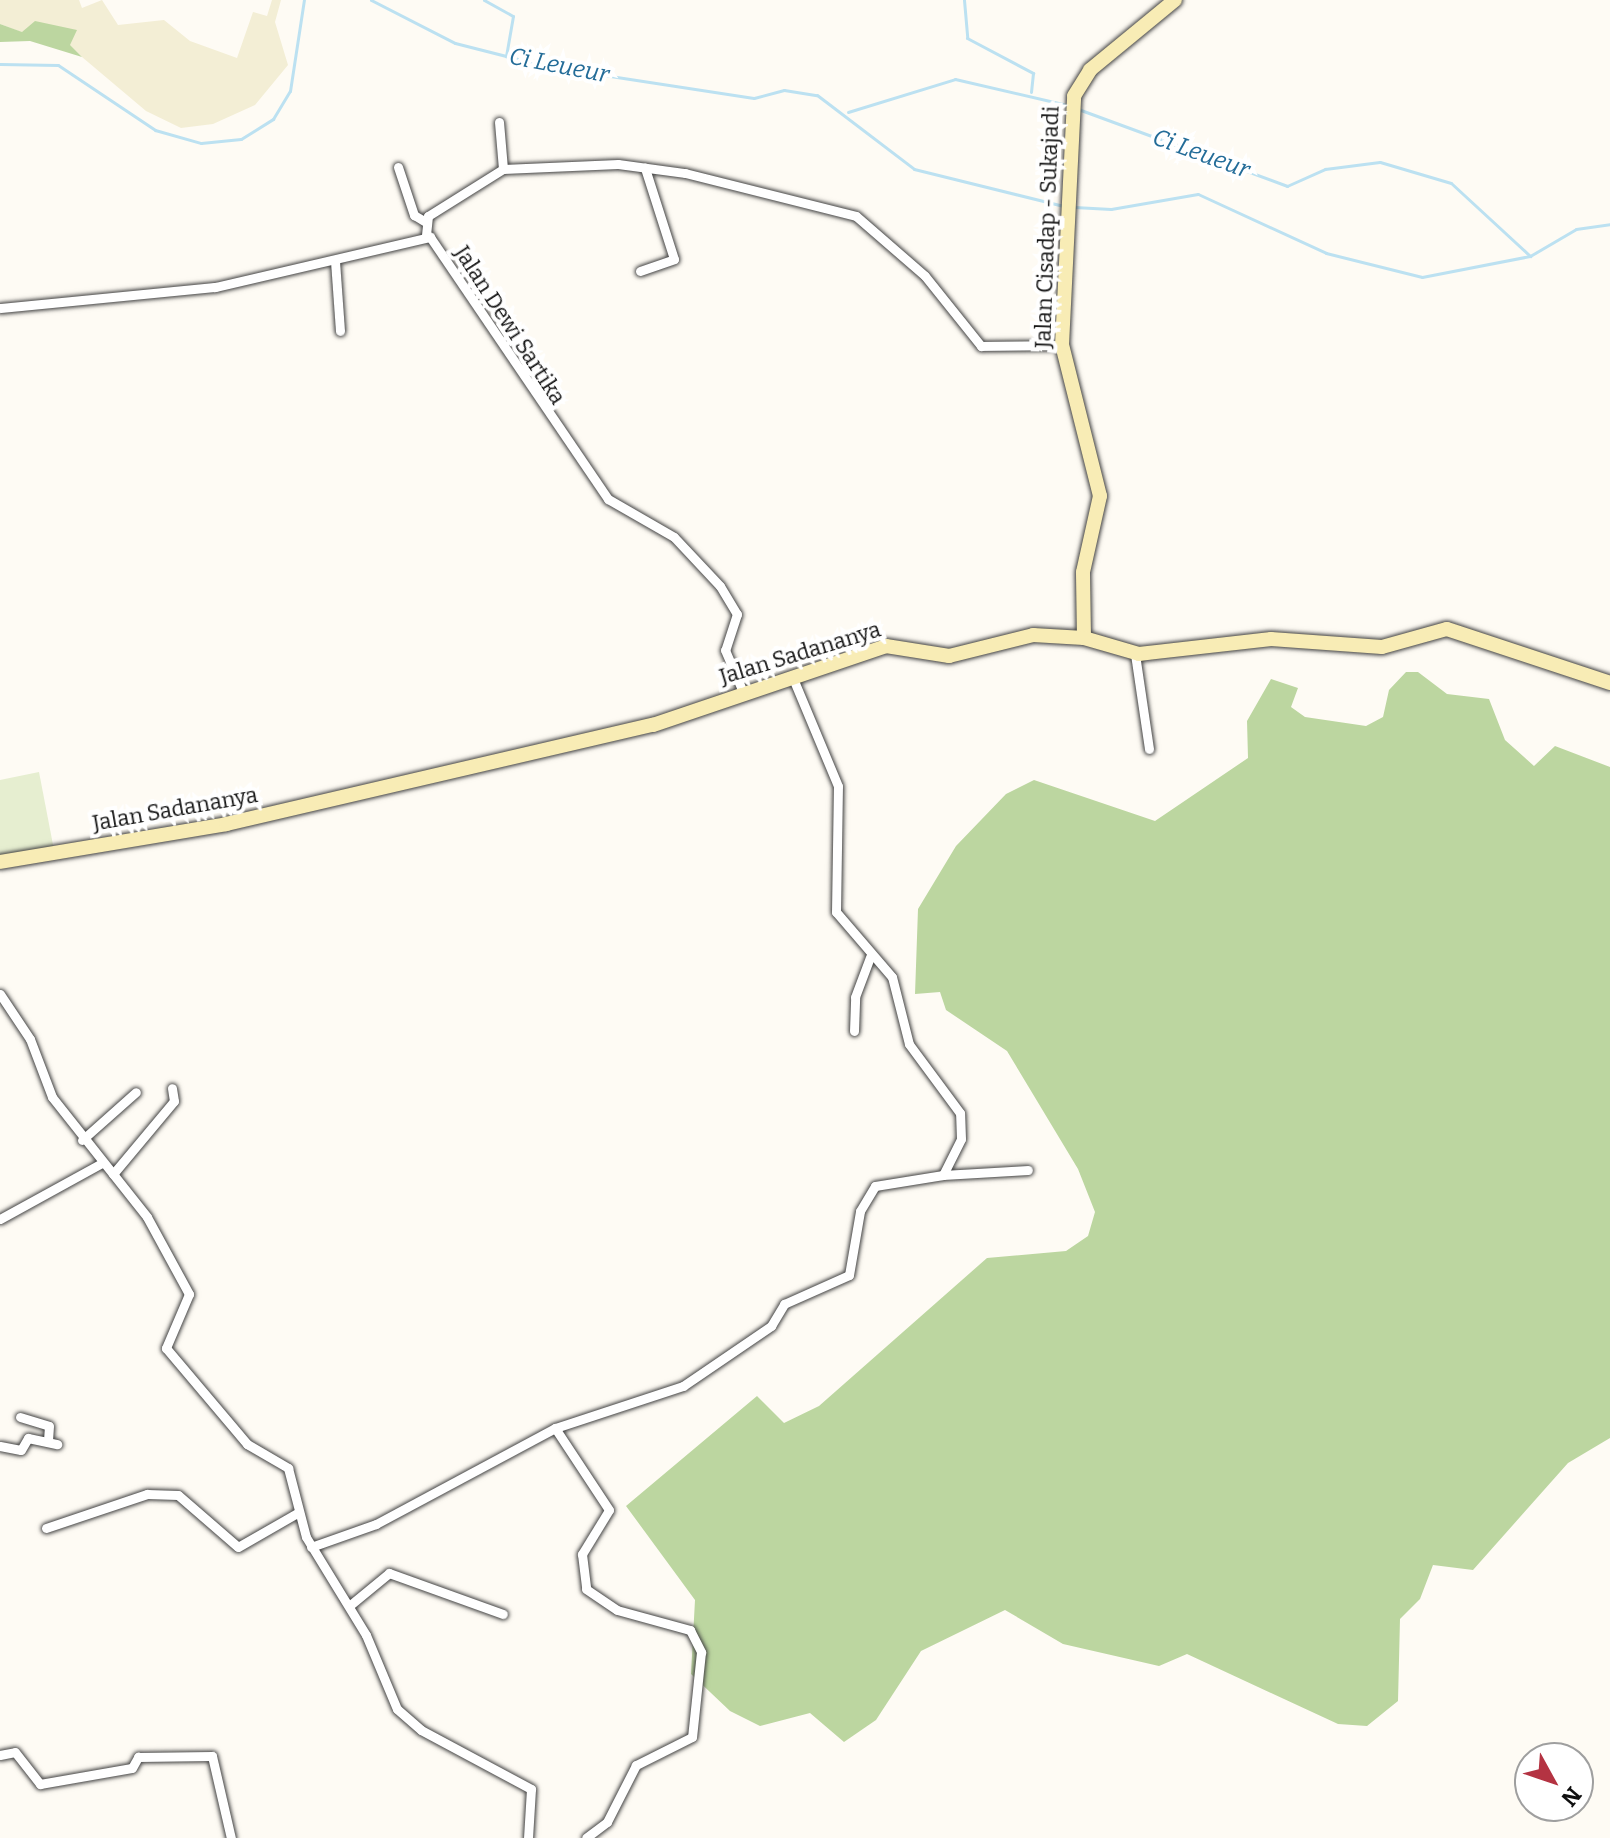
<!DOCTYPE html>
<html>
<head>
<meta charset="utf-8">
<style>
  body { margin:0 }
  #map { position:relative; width:1610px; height:1838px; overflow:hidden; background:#fefbf4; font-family:Bitter,serif }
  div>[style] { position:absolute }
  .farmland>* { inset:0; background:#f3eed5 }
  .forest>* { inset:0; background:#bcd6a0 }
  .pitch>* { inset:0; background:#e6eed0 }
  .stream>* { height:3px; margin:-1.5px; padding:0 1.5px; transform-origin:1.5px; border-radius:1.5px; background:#bce1f1 }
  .roads { filter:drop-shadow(0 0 2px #434343) drop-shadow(0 0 2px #434343) }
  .street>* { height:9px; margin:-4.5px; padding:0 4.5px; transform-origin:4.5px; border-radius:4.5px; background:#fff }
  .secondary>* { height:14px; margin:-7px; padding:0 7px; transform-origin:7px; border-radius:7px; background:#f8ecb5 }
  span { translate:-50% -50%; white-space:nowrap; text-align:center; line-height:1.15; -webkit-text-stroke:8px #fff; paint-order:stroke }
  .street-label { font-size:22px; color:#101010 }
  .water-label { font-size:24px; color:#236c98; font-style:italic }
  .north { position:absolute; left:1514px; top:1742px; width:80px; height:80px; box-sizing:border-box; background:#fff; border:2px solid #9f9f9f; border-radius:50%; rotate:130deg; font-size:22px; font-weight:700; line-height:32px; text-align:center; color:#101010 }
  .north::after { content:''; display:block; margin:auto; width:28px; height:36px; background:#b43342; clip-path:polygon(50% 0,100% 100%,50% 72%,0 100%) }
</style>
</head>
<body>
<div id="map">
  <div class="farmland">
    <div style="clip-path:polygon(0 0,79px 0,82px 8px,102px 0,118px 25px,164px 20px,190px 41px,237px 58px,253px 12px,267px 16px,272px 0,281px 0,275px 22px,288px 65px,255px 105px,213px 124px,181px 128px,146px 111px,82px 57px,69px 45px,76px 31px,21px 32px,0 24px)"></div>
  </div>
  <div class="forest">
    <div style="clip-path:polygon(35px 21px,77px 30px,70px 45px,82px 57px,30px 41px,0 42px,0 24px,22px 32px)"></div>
    <div style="clip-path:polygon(1406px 672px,1418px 672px,1447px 694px,1489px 699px,1505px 740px,1534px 766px,1555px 746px,1610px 767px,1610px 1438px,1568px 1463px,1473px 1570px,1433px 1565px,1420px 1599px,1400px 1619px,1398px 1701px,1367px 1726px,1338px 1724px,1187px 1654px,1159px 1666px,1063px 1644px,1005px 1610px,921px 1651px,876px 1720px,844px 1742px,810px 1713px,760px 1726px,730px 1711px,691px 1674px,695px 1600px,626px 1506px,757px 1396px,784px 1423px,819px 1406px,987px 1258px,1066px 1251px,1088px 1236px,1095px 1212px,1078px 1169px,1007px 1051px,946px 1010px,940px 992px,915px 994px,918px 909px,956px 846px,1006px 794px,1034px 780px,1155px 821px,1248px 758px,1247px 721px,1271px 679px,1298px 688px,1291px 707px,1305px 717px,1366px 726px,1383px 717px,1389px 690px)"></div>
  </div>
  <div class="pitch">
    <div style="clip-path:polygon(39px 772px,54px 850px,0 857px,0 780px)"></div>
  </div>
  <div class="stream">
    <div style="left:371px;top:0;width:94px;rotate:27.1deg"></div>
    <div style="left:455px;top:43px;width:93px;rotate:14.3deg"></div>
    <div style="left:545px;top:66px;width:211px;rotate:8.7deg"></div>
    <div style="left:754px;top:98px;width:31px;rotate:-15deg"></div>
    <div style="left:784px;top:90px;width:33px;rotate:9deg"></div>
    <div style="left:817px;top:95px;width:122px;rotate:37.3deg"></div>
    <div style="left:914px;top:169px;width:154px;rotate:13.9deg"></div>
    <div style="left:484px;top:0;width:33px;rotate:29deg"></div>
    <div style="left:513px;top:16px;width:41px;rotate:99.9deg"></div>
    <div style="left:964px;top:0;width:38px;rotate:85deg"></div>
    <div style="left:967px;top:38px;width:75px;rotate:27.9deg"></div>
    <div style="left:1033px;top:73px;width:19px;rotate:96deg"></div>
    <div style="left:0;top:64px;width:58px;rotate:1deg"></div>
    <div style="left:58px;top:65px;width:117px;rotate:33.8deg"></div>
    <div style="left:155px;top:130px;width:48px;rotate:15.8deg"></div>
    <div style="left:201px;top:143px;width:40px;rotate:-5.7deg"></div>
    <div style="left:241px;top:139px;width:38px;rotate:-32deg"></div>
    <div style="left:273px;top:119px;width:33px;rotate:-59deg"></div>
    <div style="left:290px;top:91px;width:92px;rotate:-81.3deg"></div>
    <div style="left:1078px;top:109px;width:223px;rotate:20.2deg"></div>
    <div style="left:1287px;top:186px;width:42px;rotate:-24.1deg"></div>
    <div style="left:1325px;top:169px;width:55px;rotate:-7.3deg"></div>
    <div style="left:1380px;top:162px;width:74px;rotate:16.5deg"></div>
    <div style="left:1451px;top:183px;width:108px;rotate:42.7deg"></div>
    <div style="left:848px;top:112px;width:112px;rotate:-17.1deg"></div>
    <div style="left:955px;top:79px;width:115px;rotate:13.1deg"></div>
    <div style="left:1074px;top:207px;width:37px;rotate:3deg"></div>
    <div style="left:1111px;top:209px;width:88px;rotate:-9.8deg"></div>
    <div style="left:1198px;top:194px;width:141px;rotate:24.7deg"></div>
    <div style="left:1326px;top:253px;width:99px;rotate:14deg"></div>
    <div style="left:1422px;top:277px;width:110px;rotate:-11deg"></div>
    <div style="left:1530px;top:256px;width:53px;rotate:-30.4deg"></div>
    <div style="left:1576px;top:229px;width:34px;rotate:-8deg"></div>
  </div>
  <div class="roads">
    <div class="street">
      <div style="left:499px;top:122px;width:47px;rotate:85.1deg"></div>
      <div style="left:398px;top:167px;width:51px;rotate:71.6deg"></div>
      <div style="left:414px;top:215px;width:12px;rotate:31deg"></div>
      <div style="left:426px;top:235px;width:19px;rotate:-84deg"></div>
      <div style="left:428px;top:216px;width:89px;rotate:-32.1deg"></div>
      <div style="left:503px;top:169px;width:115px;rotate:-2.5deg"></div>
      <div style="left:618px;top:164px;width:68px;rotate:7.7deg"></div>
      <div style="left:685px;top:173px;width:176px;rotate:14.1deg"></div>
      <div style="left:856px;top:216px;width:91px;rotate:41deg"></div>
      <div style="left:925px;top:276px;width:90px;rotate:51.3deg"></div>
      <div style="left:981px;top:346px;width:81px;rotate:-0.7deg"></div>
      <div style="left:335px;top:261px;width:70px;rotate:85.9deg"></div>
      <div style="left:640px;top:271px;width:36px;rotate:-19deg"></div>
      <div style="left:674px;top:259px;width:96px;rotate:-107.7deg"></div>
      <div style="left:0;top:308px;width:216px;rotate:-5.6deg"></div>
      <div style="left:215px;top:287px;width:221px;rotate:-13.1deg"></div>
      <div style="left:430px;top:237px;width:317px;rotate:55.8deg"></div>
      <div style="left:608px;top:499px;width:76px;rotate:29.9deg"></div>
      <div style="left:674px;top:537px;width:67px;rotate:46.8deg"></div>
      <div style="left:720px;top:586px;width:33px;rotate:59deg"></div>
      <div style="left:737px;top:614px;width:38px;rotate:108deg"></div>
      <div style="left:725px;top:650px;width:46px;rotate:66.8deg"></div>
      <div style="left:1135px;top:654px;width:96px;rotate:81.6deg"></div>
      <div style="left:0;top:994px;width:54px;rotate:56.3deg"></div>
      <div style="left:30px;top:1039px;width:62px;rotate:69.2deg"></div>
      <div style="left:52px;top:1097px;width:153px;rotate:51.6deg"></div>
      <div style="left:147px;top:1217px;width:88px;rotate:61.4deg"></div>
      <div style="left:189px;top:1294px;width:59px;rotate:113.1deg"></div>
      <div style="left:166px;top:1348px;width:126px;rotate:49.8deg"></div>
      <div style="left:247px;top:1444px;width:48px;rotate:30.3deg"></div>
      <div style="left:288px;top:1468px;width:71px;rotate:75.4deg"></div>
      <div style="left:306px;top:1537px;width:115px;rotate:58.5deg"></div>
      <div style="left:366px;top:1635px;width:80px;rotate:67.3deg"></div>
      <div style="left:397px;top:1709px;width:32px;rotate:41deg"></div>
      <div style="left:421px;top:1730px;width:125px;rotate:28.2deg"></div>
      <div style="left:531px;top:1789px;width:49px;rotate:93.5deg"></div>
      <div style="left:854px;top:1031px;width:34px;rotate:-88deg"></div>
      <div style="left:855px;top:997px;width:43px;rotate:-69.4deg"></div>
      <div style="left:82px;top:1140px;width:72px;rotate:-41.6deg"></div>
      <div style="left:113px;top:1174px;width:95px;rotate:-50.1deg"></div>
      <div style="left:174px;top:1101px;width:13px;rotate:-99deg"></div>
      <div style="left:943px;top:1175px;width:85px;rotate:-3.4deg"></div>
      <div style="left:0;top:1219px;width:116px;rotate:-28.8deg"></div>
      <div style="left:20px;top:1417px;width:30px;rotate:17deg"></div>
      <div style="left:49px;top:1426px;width:16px;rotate:94deg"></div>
      <div style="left:555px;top:1428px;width:98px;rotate:56.6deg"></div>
      <div style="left:609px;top:1510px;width:52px;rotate:121.5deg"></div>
      <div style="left:582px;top:1554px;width:35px;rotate:83deg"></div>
      <div style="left:586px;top:1589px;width:37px;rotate:34deg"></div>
      <div style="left:617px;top:1610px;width:76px;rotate:15.3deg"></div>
      <div style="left:690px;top:1630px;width:25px;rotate:63deg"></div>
      <div style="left:701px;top:1652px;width:85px;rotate:96deg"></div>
      <div style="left:692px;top:1737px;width:63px;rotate:153.4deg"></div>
      <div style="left:636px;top:1765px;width:64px;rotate:117deg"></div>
      <div style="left:607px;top:1822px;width:26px;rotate:143deg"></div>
      <div style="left:0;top:1446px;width:21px;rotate:11deg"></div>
      <div style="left:21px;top:1450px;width:14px;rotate:-60deg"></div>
      <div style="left:28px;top:1438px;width:30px;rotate:12deg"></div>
      <div style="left:46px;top:1528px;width:107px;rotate:-18.6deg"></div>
      <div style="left:147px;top:1494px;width:31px;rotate:2deg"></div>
      <div style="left:178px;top:1495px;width:79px;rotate:40.9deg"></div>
      <div style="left:238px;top:1547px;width:70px;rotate:-29.8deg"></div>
      <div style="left:311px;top:1547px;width:69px;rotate:-19.5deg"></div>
      <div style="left:376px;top:1524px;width:203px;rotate:-28.2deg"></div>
      <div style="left:555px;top:1428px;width:135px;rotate:-18.2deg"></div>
      <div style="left:683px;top:1386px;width:107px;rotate:-34.3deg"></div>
      <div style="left:771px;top:1326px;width:26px;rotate:-59deg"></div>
      <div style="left:784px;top:1304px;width:71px;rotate:-24deg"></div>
      <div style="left:849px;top:1275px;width:65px;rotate:-80.2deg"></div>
      <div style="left:860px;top:1211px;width:29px;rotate:-59deg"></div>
      <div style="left:875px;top:1186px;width:69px;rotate:-9.2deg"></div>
      <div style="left:943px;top:1175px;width:40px;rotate:-63.4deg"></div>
      <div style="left:961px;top:1139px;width:26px;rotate:-92deg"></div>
      <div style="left:960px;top:1113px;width:86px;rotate:-126.5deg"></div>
      <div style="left:909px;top:1044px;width:69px;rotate:-104.2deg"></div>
      <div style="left:892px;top:977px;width:86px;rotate:-130.7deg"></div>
      <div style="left:836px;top:912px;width:126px;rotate:-89.1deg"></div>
      <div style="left:838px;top:786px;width:114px;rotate:-112.7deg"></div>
      <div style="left:349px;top:1606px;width:52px;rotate:-39.5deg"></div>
      <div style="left:389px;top:1573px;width:121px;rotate:19.8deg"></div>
      <div style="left:0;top:1755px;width:15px;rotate:-11deg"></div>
      <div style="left:15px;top:1752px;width:41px;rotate:52deg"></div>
      <div style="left:40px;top:1784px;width:93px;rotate:-9.9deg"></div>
      <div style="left:132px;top:1768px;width:13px;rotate:-61deg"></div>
      <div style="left:138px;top:1757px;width:74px;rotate:-0.8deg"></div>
      <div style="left:212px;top:1756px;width:84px;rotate:77deg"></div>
    </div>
    <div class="secondary">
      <div style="left:1084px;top:638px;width:66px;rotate:-90.9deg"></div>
      <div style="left:1083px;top:572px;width:78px;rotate:-77.4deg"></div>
      <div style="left:1100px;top:496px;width:156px;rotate:-104.1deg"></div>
      <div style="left:1062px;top:345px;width:249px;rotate:-87.2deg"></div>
      <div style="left:1074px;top:96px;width:31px;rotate:-58deg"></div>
      <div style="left:1090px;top:70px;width:110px;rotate:-39.5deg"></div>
      <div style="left:0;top:862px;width:229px;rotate:-9.5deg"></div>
      <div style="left:226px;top:824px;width:438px;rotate:-13.1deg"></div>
      <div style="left:653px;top:725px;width:246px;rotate:-18.7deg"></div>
      <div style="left:886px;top:646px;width:64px;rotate:9deg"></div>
      <div style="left:949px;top:656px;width:87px;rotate:-14deg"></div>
      <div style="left:1033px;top:635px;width:51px;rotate:3.4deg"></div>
      <div style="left:1084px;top:638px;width:57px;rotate:16.2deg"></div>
      <div style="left:1139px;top:654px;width:133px;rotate:-6.5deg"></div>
      <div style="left:1271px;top:639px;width:111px;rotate:4.1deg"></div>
      <div style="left:1382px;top:647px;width:67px;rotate:-15.5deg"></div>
      <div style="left:1447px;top:629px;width:172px;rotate:18.3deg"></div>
    </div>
  </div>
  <div class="street-label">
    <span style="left:1047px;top:227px;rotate:-88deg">Jalan Cisadap - Sukajadi</span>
    <span style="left:510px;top:325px;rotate:57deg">Jalan Dewi Sartika</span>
    <span style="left:800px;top:653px;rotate:-17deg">Jalan Sadananya</span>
    <span style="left:175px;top:809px;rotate:-10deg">Jalan Sadananya</span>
  </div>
  <div class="water-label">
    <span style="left:559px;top:66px;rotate:11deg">Ci Leueur</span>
    <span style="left:1201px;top:154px;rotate:20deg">Ci Leueur</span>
  </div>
  <div class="north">N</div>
</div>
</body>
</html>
